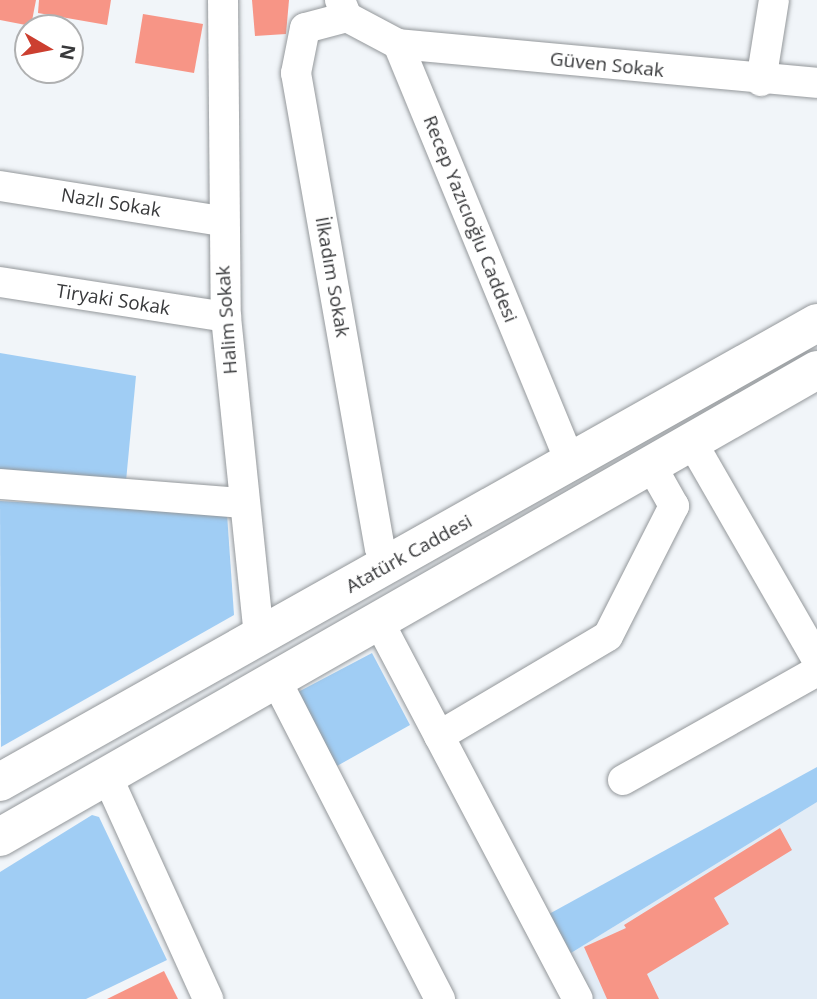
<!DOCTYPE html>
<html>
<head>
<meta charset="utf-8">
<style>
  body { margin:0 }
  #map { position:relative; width:817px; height:999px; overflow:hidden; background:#f1f5f9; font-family:"Open Sans",sans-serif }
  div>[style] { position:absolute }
  .built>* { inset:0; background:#e2ecf6 }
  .green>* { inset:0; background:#a0cdf4 }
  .building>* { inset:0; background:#f79586 }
  .roads { filter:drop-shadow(0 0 2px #94989b) drop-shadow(0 0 2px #94989b) }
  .minor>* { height:30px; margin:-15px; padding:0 15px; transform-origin:15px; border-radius:15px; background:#fff }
  .major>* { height:38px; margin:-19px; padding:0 19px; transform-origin:19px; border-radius:19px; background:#fff }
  span { translate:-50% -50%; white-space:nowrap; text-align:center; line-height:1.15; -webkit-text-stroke:5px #fff; paint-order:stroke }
  .street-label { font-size:19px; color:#38393b }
  .north { position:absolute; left:14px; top:14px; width:70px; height:70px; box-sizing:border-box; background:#fff; border:2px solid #afb0b1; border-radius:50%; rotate:100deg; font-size:19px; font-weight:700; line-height:28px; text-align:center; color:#38393b }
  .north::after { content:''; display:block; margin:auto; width:24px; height:32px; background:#cc3f30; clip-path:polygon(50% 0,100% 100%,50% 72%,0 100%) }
</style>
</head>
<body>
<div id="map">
  <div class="built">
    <div style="clip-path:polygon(817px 802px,817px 999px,592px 999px,571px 953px)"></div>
  </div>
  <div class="green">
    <div style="clip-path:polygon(0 353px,136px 376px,126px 481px,0 471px)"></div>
    <div style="clip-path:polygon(0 501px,227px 514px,234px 615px,1px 747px)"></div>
    <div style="clip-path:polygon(372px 653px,410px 725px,337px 766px,298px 692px)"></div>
    <div style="clip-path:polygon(817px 767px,817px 802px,571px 953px,549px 914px)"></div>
    <div style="clip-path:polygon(92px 815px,99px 817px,167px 960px,86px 999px,0 999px,0 872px)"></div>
  </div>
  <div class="building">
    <div style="clip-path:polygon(0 0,36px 0,31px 26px,0 20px)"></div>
    <div style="clip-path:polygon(39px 0,111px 0,107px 25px,38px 13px)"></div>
    <div style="clip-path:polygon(252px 0,289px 0,286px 34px,255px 36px)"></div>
    <div style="clip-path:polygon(143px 14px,203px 24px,194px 73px,135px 63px)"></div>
    <div style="clip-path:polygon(780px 828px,792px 850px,714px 898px,729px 924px,647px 974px,659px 999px,607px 999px,584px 947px,626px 928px,624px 925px)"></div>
    <div style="clip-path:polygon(164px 971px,178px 999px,107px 999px)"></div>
  </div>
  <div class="roads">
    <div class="minor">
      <div style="left:223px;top:0;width:317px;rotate:89.5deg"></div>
      <div style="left:226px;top:317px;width:323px;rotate:84.1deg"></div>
      <div style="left:340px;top:0;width:18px;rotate:68deg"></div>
      <div style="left:347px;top:17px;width:58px;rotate:27.9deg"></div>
      <div style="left:398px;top:44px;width:454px;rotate:67.6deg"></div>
      <div style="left:347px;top:17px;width:43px;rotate:165.3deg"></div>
      <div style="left:305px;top:28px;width:46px;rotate:101.3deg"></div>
      <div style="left:296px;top:73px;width:482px;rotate:80deg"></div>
      <div style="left:380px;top:548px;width:20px;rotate:60deg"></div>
      <div style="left:398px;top:44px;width:421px;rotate:5.3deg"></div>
      <div style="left:761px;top:81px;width:82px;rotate:-80.9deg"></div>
      <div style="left:0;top:186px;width:224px;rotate:9deg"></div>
      <div style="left:0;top:282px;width:229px;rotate:8.8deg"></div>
      <div style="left:693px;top:444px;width:249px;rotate:60.1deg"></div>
      <div style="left:0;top:484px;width:242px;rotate:4.5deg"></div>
      <div style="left:379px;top:622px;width:426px;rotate:62.2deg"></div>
      <div style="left:276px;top:680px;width:359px;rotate:62.8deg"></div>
      <div style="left:439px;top:736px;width:196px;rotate:-30.6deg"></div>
      <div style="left:608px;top:636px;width:146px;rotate:-63.1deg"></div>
      <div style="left:674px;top:506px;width:45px;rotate:-119.4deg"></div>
      <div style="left:107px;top:776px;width:245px;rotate:65.6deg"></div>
      <div style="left:623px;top:780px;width:223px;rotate:-29.3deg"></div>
    </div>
    <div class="major">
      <div style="left:0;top:782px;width:937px;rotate:-29.33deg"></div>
      <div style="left:0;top:837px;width:941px;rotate:-29.75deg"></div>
    </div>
  </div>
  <div class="street-label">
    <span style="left:607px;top:65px;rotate:6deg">Güven Sokak</span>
    <span style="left:111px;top:203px;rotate:9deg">Nazlı Sokak</span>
    <span style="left:470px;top:219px;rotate:68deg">Recep Yazıcıoğlu Caddesi</span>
    <span style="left:332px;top:277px;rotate:80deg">İlkadım Sokak</span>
    <span style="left:113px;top:300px;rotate:9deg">Tiryaki Sokak</span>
    <span style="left:227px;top:320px;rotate:-94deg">Halim Sokak</span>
    <span style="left:409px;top:554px;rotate:-29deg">Atatürk Caddesi</span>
  </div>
  <div class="north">N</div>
</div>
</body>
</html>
